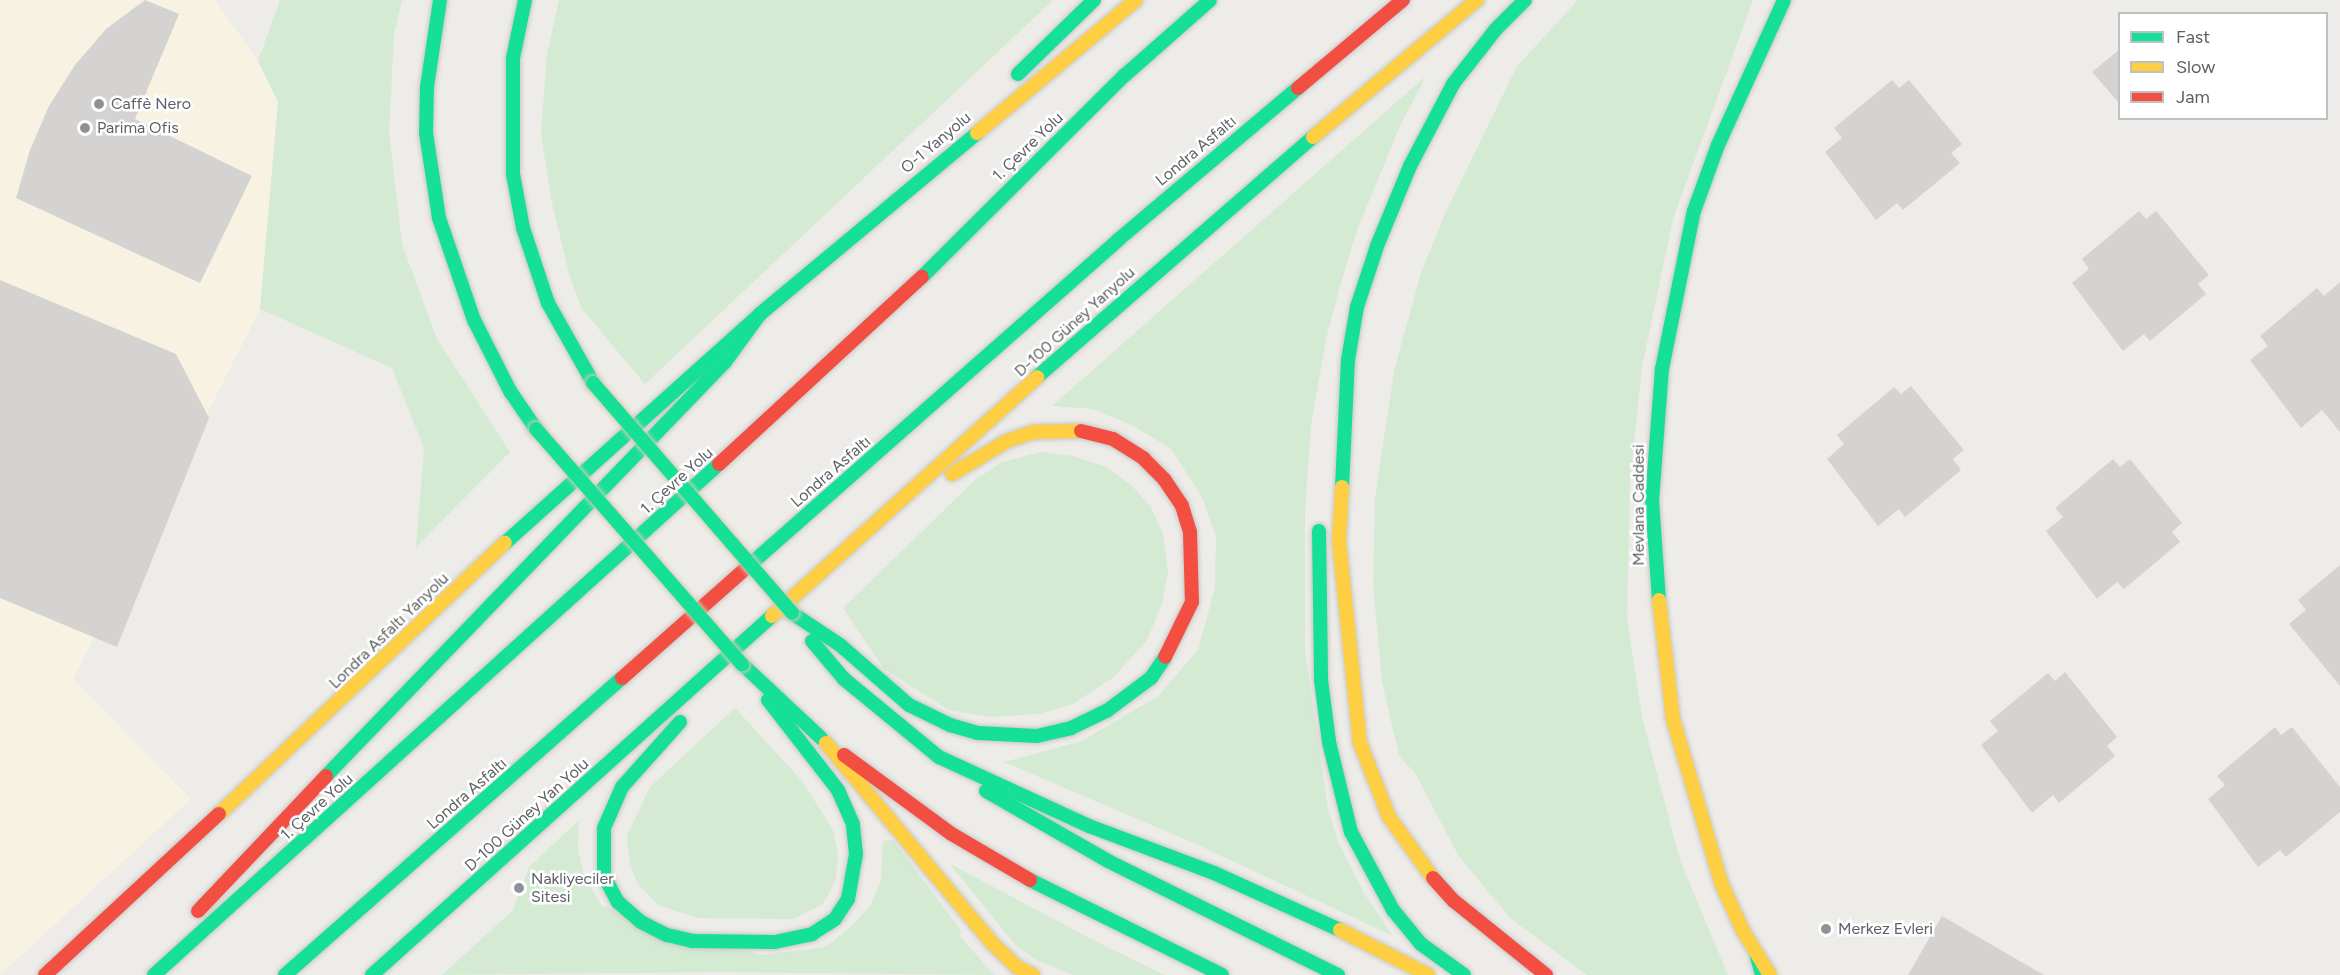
<!DOCTYPE html>
<html>
<head>
<meta charset="utf-8">
<style>
  body { margin:0 }
  #map { position:relative; width:2340px; height:975px; overflow:hidden; background:#edece8; font-family:Figtree,sans-serif }
  div>[style] { position:absolute }
  .commercial>* { inset:0; background:#f7f2e1 }
  .green>* { inset:0; background:#d5ead2 }
  .building>* { inset:0; background:#d4d3d1 }
  .roads { filter:drop-shadow(0 0 2px #c9c9c8) drop-shadow(0 0 2px #c9c9c8) }
  .fast>* { height:14px; margin:-7px; padding:0 7px; transform-origin:7px; border-radius:7px; background:#16e098 }
  .slow>* { height:14px; margin:-7px; padding:0 7px; transform-origin:7px; border-radius:7px; background:#ffcf43 }
  .jam>* { height:14px; margin:-7px; padding:0 7px; transform-origin:7px; border-radius:7px; background:#f24e42 }
  .bridges { filter:drop-shadow(0 0 2px #d6ccb4) drop-shadow(0 0 2px #d6ccb4) }
  .fast-bridge>* { height:14px; margin:-7px; padding:0 7px; transform-origin:7px; border-radius:7px; background:#16e098 }
  .dots>* { width:16px; height:16px; translate:-50% -50%; box-sizing:border-box; border:3px solid #fff; border-radius:50% }
  span { translate:-50% -50%; white-space:nowrap; text-align:center; line-height:1.15; -webkit-text-stroke:5px #fff; paint-order:stroke }
  .poi-label { font-size:16px; color:#5d6166 }
  .left { translate:0 -50%; text-align:left }
  .street-label { font-size:16px; color:#5d6166 }
  .legend { position:absolute; left:2118px; top:12px; width:210px; height:108px; box-sizing:border-box; background:#fff; border:2px solid #bec0c2; margin:0; padding:8px 10px; list-style:none; font-size:18px; color:#5d6166 }
  .legend li { display:flex; align-items:center; gap:12px; height:30px }
  .legend b { width:30px; border:2px solid #bec0c2 }
</style>
</head>
<body>
<div id="map">
  <div class="commercial">
    <div style="clip-path:polygon(0 0,215px 0,258px 61px,278px 102px,260px 309px,73px 679px,191px 799px,0 975px)"></div>
  </div>
  <div class="green">
    <div style="clip-path:polygon(280px 0,402px 0,394px 33px,389px 132px,402px 244px,437px 339px,510px 452px,416px 547px,424px 448px,392px 368px,260px 309px,278px 102px,258px 61px)"></div>
    <div style="clip-path:polygon(559px 0,1053px 0,645px 384px,582px 309px,569px 274px,552px 203px,541px 134px,547px 54px)"></div>
    <div style="clip-path:polygon(1578px 0,1753px 0,1673px 219px,1642px 367px,1630px 482px,1627px 618px,1642px 717px,1680px 860px,1728px 975px,1587px 975px,1511px 919px,1458px 855px,1415px 773px,1399px 756px,1382px 681px,1373px 585px,1375px 498px,1394px 371px,1421px 273px,1444px 216px,1517px 66px)"></div>
    <div style="clip-path:polygon(1426px 76px,1399px 128px,1356px 233px,1340px 286px,1326px 339px,1311px 425px,1305px 513px,1305px 650px,1328px 809px,1339px 844px,1364px 893px,1393px 936px,1198px 845px,1004px 762px,1082px 741px,1158px 696px,1198px 650px,1215px 588px,1216px 536px,1201px 495px,1171px 449px,1134px 426px,1093px 409px,1052px 406px)"></div>
    <div style="clip-path:polygon(1041px 452px,1073px 456px,1106px 467px,1131px 485px,1151px 507px,1163px 534px,1168px 572px,1162px 604px,1147px 640px,1114px 677px,1073px 704px,1038px 714px,990px 717px,949px 710px,884px 669px,843px 608px,976px 479px,1002px 462px)"></div>
    <div style="clip-path:polygon(735px 708px,803px 782px,833px 830px,838px 855px,836px 880px,823px 904px,793px 919px,698px 918px,658px 905px,637px 883px,629px 860px,627px 836px,650px 787px)"></div>
    <div style="clip-path:polygon(579px 820px,578px 848px,584px 876px,602px 906px,762px 955px,825px 947px,849px 929px,871px 905px,881px 880px,883px 841px,893px 840px,962px 932px,959px 935px,994px 975px,718px 972px,442px 975px,513px 910px,529px 867px)"></div>
    <div style="clip-path:polygon(950px 864px,1101px 944px,1165px 975px,1073px 975px,1038px 961px,1016px 946px)"></div>
  </div>
  <div class="building">
    <div style="clip-path:polygon(145px 0,179px 14px,135px 119px,252px 176px,200px 283px,16px 198px,30px 150px,49px 106px,75px 65px,106px 29px)"></div>
    <div style="clip-path:polygon(2120px 49px,2120px 104px,2092px 72px)"></div>
    <div style="clip-path:polygon(1892px 80px,1899px 88px,1909px 80px,1929px 104px,1962px 144px,1951px 153px,1960px 163px,1903px 210px,1897px 203px,1876px 220px,1825px 152px,1842px 138px,1834px 128px)"></div>
    <div style="clip-path:polygon(2139px 211px,2146px 219px,2156px 211px,2209px 275px,2198px 284px,2206px 294px,2150px 341px,2144px 334px,2123px 351px,2072px 283px,2089px 269px,2082px 259px)"></div>
    <div style="clip-path:polygon(0 280px,176px 354px,209px 418px,117px 647px,0 598px)"></div>
    <div style="clip-path:polygon(2340px 282px,2340px 432px,2322px 410px,2301px 428px,2250px 360px,2268px 346px,2260px 336px,2317px 288px,2324px 296px)"></div>
    <div style="clip-path:polygon(1911px 386px,1964px 450px,1953px 459px,1961px 470px,1905px 517px,1899px 509px,1878px 526px,1827px 459px,1844px 444px,1837px 435px,1894px 387px,1901px 394px)"></div>
    <div style="clip-path:polygon(2113px 459px,2120px 467px,2130px 459px,2182px 523px,2172px 532px,2180px 542px,2124px 589px,2117px 582px,2097px 599px,2046px 531px,2063px 517px,2055px 508px)"></div>
    <div style="clip-path:polygon(2340px 565px,2340px 686px,2289px 624px,2306px 610px,2298px 600px)"></div>
    <div style="clip-path:polygon(2065px 672px,2117px 737px,2107px 746px,2115px 756px,2059px 803px,2053px 795px,2032px 813px,1981px 745px,1998px 731px,1990px 721px,2048px 673px,2055px 681px)"></div>
    <div style="clip-path:polygon(2275px 727px,2281px 735px,2292px 727px,2340px 787px,2340px 812px,2286px 857px,2280px 850px,2258px 867px,2208px 799px,2225px 785px,2217px 776px)"></div>
    <div style="clip-path:polygon(1942px 916px,2044px 975px,1908px 975px)"></div>
  </div>
  <div class="roads">
    <div class="fast">
      <div style="left:440px;top:0;width:88px;rotate:98.5deg"></div>
      <div style="left:427px;top:87px;width:46px;rotate:91.2deg"></div>
      <div style="left:426px;top:133px;width:86px;rotate:81.3deg"></div>
      <div style="left:439px;top:218px;width:108px;rotate:71.1deg"></div>
      <div style="left:474px;top:320px;width:80px;rotate:63.1deg"></div>
      <div style="left:510px;top:391px;width:46px;rotate:55.6deg"></div>
      <div style="left:525px;top:0;width:59px;rotate:101.7deg"></div>
      <div style="left:513px;top:58px;width:116px;rotate:90deg"></div>
      <div style="left:513px;top:174px;width:55px;rotate:79.5deg"></div>
      <div style="left:523px;top:228px;width:79px;rotate:71.6deg"></div>
      <div style="left:548px;top:303px;width:92px;rotate:60.6deg"></div>
      <div style="left:1018px;top:74px;width:106px;rotate:-44.2deg"></div>
      <div style="left:922px;top:277px;width:286px;rotate:-44.9deg"></div>
      <div style="left:1125px;top:75px;width:113px;rotate:-41.4deg"></div>
      <div style="left:1037px;top:377px;width:366px;rotate:-41deg"></div>
      <div style="left:1342px;top:487px;width:127px;rotate:-87.3deg"></div>
      <div style="left:1348px;top:360px;width:54px;rotate:-80.4deg"></div>
      <div style="left:1357px;top:307px;width:64px;rotate:-71.8deg"></div>
      <div style="left:1377px;top:246px;width:87px;rotate:-67.6deg"></div>
      <div style="left:1410px;top:166px;width:93px;rotate:-62.3deg"></div>
      <div style="left:1453px;top:84px;width:70px;rotate:-52deg"></div>
      <div style="left:1496px;top:29px;width:41px;rotate:-45deg"></div>
      <div style="left:1319px;top:531px;width:149px;rotate:89.2deg"></div>
      <div style="left:1321px;top:680px;width:63px;rotate:82.6deg"></div>
      <div style="left:1329px;top:742px;width:93px;rotate:76.3deg"></div>
      <div style="left:1351px;top:832px;width:89px;rotate:61.7deg"></div>
      <div style="left:1393px;top:910px;width:44px;rotate:50.5deg"></div>
      <div style="left:1421px;top:944px;width:53px;rotate:35.8deg"></div>
      <div style="left:505px;top:543px;width:343px;rotate:-41.9deg"></div>
      <div style="left:760px;top:314px;width:283px;rotate:-39.8deg"></div>
      <div style="left:744px;top:570px;width:499px;rotate:-41.4deg"></div>
      <div style="left:1118px;top:240px;width:236px;rotate:-40.2deg"></div>
      <div style="left:1659px;top:600px;width:99px;rotate:-94deg"></div>
      <div style="left:1652px;top:501px;width:132px;rotate:-85.7deg"></div>
      <div style="left:1662px;top:369px;width:161px;rotate:-78.6deg"></div>
      <div style="left:1694px;top:211px;width:70px;rotate:-70deg"></div>
      <div style="left:1718px;top:145px;width:159px;rotate:-65.5deg"></div>
      <div style="left:792px;top:613px;width:58px;rotate:33.7deg"></div>
      <div style="left:840px;top:645px;width:91px;rotate:41deg"></div>
      <div style="left:909px;top:705px;width:46px;rotate:26deg"></div>
      <div style="left:950px;top:725px;width:29px;rotate:16deg"></div>
      <div style="left:978px;top:733px;width:59px;rotate:2.9deg"></div>
      <div style="left:1037px;top:736px;width:35px;rotate:-13deg"></div>
      <div style="left:1071px;top:728px;width:41px;rotate:-25.9deg"></div>
      <div style="left:1108px;top:710px;width:54px;rotate:-36.7deg"></div>
      <div style="left:1151px;top:678px;width:25px;rotate:-56deg"></div>
      <div style="left:812px;top:641px;width:50px;rotate:49.9deg"></div>
      <div style="left:844px;top:679px;width:123px;rotate:39.4deg"></div>
      <div style="left:939px;top:757px;width:165px;rotate:24.7deg"></div>
      <div style="left:1089px;top:826px;width:134px;rotate:20.6deg"></div>
      <div style="left:1214px;top:873px;width:138px;rotate:24.3deg"></div>
      <div style="left:742px;top:664px;width:108px;rotate:43.1deg"></div>
      <div style="left:680px;top:722px;width:87px;rotate:131.7deg"></div>
      <div style="left:622px;top:787px;width:45px;rotate:113.7deg"></div>
      <div style="left:604px;top:828px;width:48px;rotate:90deg"></div>
      <div style="left:604px;top:876px;width:30px;rotate:62deg"></div>
      <div style="left:618px;top:902px;width:30px;rotate:41deg"></div>
      <div style="left:641px;top:922px;width:29px;rotate:27deg"></div>
      <div style="left:667px;top:935px;width:26px;rotate:13deg"></div>
      <div style="left:692px;top:941px;width:83px;rotate:0.7deg"></div>
      <div style="left:775px;top:942px;width:38px;rotate:-12deg"></div>
      <div style="left:812px;top:934px;width:27px;rotate:-33deg"></div>
      <div style="left:835px;top:919px;width:24px;rotate:-57deg"></div>
      <div style="left:848px;top:899px;width:46px;rotate:-79.9deg"></div>
      <div style="left:856px;top:854px;width:30px;rotate:-96deg"></div>
      <div style="left:853px;top:824px;width:37px;rotate:-114deg"></div>
      <div style="left:838px;top:790px;width:114px;rotate:-127.9deg"></div>
      <div style="left:326px;top:776px;width:575px;rotate:-46.06deg"></div>
      <div style="left:725px;top:362px;width:59px;rotate:-53.9deg"></div>
      <div style="left:986px;top:791px;width:141px;rotate:29.8deg"></div>
      <div style="left:1108px;top:861px;width:257px;rotate:26.4deg"></div>
      <div style="left:1030px;top:880px;width:214px;rotate:26.3deg"></div>
      <div style="left:1757px;top:957px;width:19px;rotate:74deg"></div>
      <div style="left:154px;top:975px;width:762px;rotate:-42.13deg"></div>
      <div style="left:285px;top:975px;width:449px;rotate:-41.4deg"></div>
      <div style="left:372px;top:975px;width:537px;rotate:-41.91deg"></div>
    </div>
    <div class="slow">
      <div style="left:977px;top:133px;width:207px;rotate:-39.9deg"></div>
      <div style="left:1313px;top:137px;width:214px;rotate:-39.9deg"></div>
      <div style="left:952px;top:474px;width:64px;rotate:-31deg"></div>
      <div style="left:1007px;top:441px;width:28px;rotate:-19deg"></div>
      <div style="left:1033px;top:432px;width:48px;rotate:-1.2deg"></div>
      <div style="left:1342px;top:487px;width:54px;rotate:93.2deg"></div>
      <div style="left:1339px;top:541px;width:203px;rotate:84.1deg"></div>
      <div style="left:1360px;top:743px;width:79px;rotate:68.6deg"></div>
      <div style="left:1389px;top:817px;width:75px;rotate:54.2deg"></div>
      <div style="left:1659px;top:600px;width:120px;rotate:83.3deg"></div>
      <div style="left:1673px;top:719px;width:173px;rotate:73.6deg"></div>
      <div style="left:1722px;top:885px;width:51px;rotate:65.5deg"></div>
      <div style="left:1743px;top:931px;width:52px;rotate:58.5deg"></div>
      <div style="left:772px;top:616px;width:357px;rotate:-42deg"></div>
      <div style="left:826px;top:743px;width:260px;rotate:50.3deg"></div>
      <div style="left:992px;top:943px;width:35px;rotate:44deg"></div>
      <div style="left:1017px;top:967px;width:18px;rotate:27deg"></div>
      <div style="left:219px;top:814px;width:394px;rotate:-43.5deg"></div>
      <div style="left:1340px;top:930px;width:99px;rotate:27.1deg"></div>
    </div>
    <div class="jam">
      <div style="left:1298px;top:88px;width:137px;rotate:-40deg"></div>
      <div style="left:1081px;top:431px;width:33px;rotate:14deg"></div>
      <div style="left:1113px;top:439px;width:36px;rotate:32deg"></div>
      <div style="left:1143px;top:458px;width:30px;rotate:45deg"></div>
      <div style="left:1164px;top:479px;width:32px;rotate:56deg"></div>
      <div style="left:1182px;top:506px;width:27px;rotate:73deg"></div>
      <div style="left:1190px;top:532px;width:70px;rotate:88.4deg"></div>
      <div style="left:1192px;top:602px;width:61px;rotate:116.1deg"></div>
      <div style="left:719px;top:464px;width:276px;rotate:-42.7deg"></div>
      <div style="left:622px;top:678px;width:163px;rotate:-41.5deg"></div>
      <div style="left:844px;top:755px;width:132px;rotate:36.3deg"></div>
      <div style="left:950px;top:833px;width:93px;rotate:30.4deg"></div>
      <div style="left:1433px;top:878px;width:31px;rotate:48deg"></div>
      <div style="left:1454px;top:901px;width:118px;rotate:38.8deg"></div>
      <div style="left:198px;top:911px;width:186px;rotate:-46.5deg"></div>
      <div style="left:45px;top:975px;width:237px;rotate:-42.8deg"></div>
    </div>
  </div>
  <div class="bridges">
    <div class="fast-bridge">
      <div style="left:593px;top:383px;width:304px;rotate:49.1deg"></div>
      <div style="left:536px;top:429px;width:313px;rotate:48.8deg"></div>
    </div>
  </div>
  <div class="dots">
    <div style="left:99px;top:104px;background:#8f9294"></div>
    <div style="left:85px;top:128px;background:#8f9294"></div>
    <div style="left:519px;top:888px;background:#8f9294"></div>
    <div style="left:1826px;top:929px;background:#8f9294"></div>
  </div>
  <div class="poi-label">
    <span class="left" style="left:111px;top:104px">Caffè Nero</span>
    <span class="left" style="left:97px;top:128px">Parima Ofis</span>
    <span class="left" style="left:531px;top:888px">Nakliyeciler<br>Sitesi</span>
    <span class="left" style="left:1838px;top:929px">Merkez Evleri</span>
  </div>
  <div class="street-label">
    <span style="left:936px;top:143px;rotate:-40deg">O-1 Yanyolu</span>
    <span style="left:1028px;top:147px;rotate:-44deg">1. Çevre Yolu</span>
    <span style="left:1196px;top:151px;rotate:-40deg">Londra Asfaltı</span>
    <span style="left:1075px;top:322px;rotate:-42deg">D-100 Güney Yanyolu</span>
    <span style="left:831px;top:472px;rotate:-41deg">Londra Asfaltı</span>
    <span style="left:677px;top:481px;rotate:-42deg">1. Çevre Yolu</span>
    <span style="left:1639px;top:505px;rotate:-90deg">Mevlana Caddesi</span>
    <span style="left:389px;top:631px;rotate:-44deg">Londra Asfaltı Yanyolu</span>
    <span style="left:467px;top:794px;rotate:-41deg">Londra Asfaltı</span>
    <span style="left:317px;top:807px;rotate:-42deg">1. Çevre Yolu</span>
    <span style="left:527px;top:815px;rotate:-42deg">D-100 Güney Yan Yolu</span>
  </div>
  <ul class="legend">
  <li><b style="height:8px;background:#16e098"></b>Fast</li>
  <li><b style="height:8px;background:#ffcf43"></b>Slow</li>
  <li><b style="height:8px;background:#f24e42"></b>Jam</li>
  </ul>
</div>
</body>
</html>
